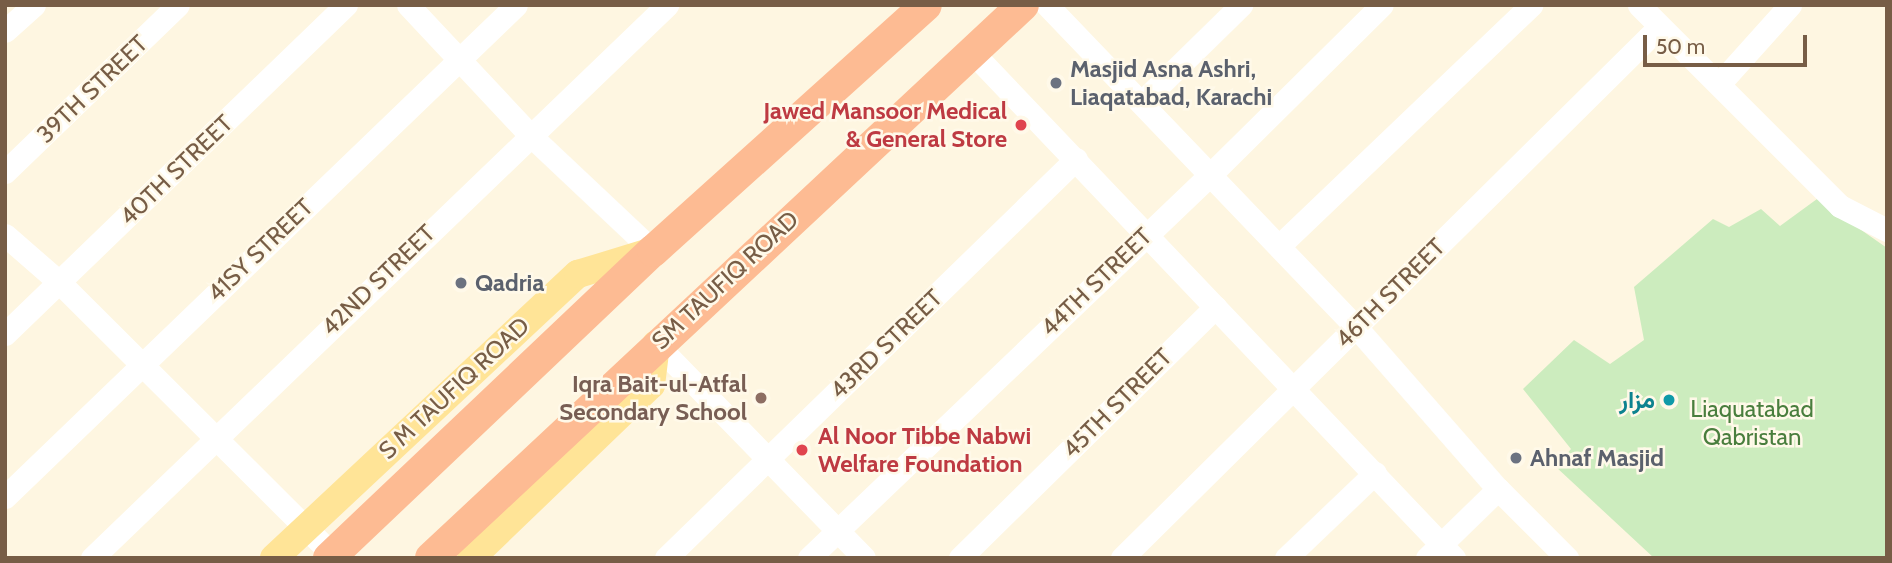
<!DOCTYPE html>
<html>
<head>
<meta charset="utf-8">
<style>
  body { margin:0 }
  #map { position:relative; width:1892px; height:563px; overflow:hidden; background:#fef6e1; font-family:Cabin,Vazirmatn,sans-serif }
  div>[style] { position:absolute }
  .green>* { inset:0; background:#ccecbe }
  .minor>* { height:23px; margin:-11.5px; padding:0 11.5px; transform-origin:11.5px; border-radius:11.5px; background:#fff }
  .major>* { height:28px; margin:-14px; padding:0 14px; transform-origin:14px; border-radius:14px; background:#ffe497 }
  .highway>* { height:32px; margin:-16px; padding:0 16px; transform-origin:16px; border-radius:16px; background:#fdbb93 }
  .dots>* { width:19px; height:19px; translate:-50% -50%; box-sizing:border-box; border:4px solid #fff9e9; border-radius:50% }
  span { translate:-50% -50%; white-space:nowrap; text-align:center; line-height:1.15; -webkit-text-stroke:5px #fff9e9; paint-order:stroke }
  .worship-label { font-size:24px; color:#5b616d; font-weight:700 }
  .left { translate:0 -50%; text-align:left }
  .street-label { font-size:24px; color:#775d46 }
  .health-label { font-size:24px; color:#be3a42; font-weight:700 }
  .right { translate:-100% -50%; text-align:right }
  .education-label { font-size:24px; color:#785e54; font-weight:700 }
  .culture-label { font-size:24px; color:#0d838f; font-weight:700 }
  .park-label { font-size:24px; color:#497e3d }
  .frame { position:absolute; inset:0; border:7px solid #775d46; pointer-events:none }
  .scale { position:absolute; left:1643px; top:35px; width:164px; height:32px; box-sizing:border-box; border:4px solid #775d46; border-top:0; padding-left:9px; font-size:21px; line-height:24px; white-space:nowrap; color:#775d46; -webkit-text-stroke:5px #fff9e9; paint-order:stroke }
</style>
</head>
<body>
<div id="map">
  <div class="green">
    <div style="clip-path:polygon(1817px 199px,1887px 248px,1887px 558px,1654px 558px,1556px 467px,1571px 449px,1523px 389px,1574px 340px,1610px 364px,1644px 340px,1634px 287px,1713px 219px,1729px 227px,1761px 209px,1780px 226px)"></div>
  </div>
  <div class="minor">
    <div style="left:408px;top:5px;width:178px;rotate:46.8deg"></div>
    <div style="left:530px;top:135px;width:169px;rotate:43.3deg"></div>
    <div style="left:1047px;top:5px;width:446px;rotate:46.2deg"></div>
    <div style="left:1356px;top:327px;width:215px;rotate:48.8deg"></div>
    <div style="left:1498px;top:489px;width:98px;rotate:45deg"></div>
    <div style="left:1639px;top:5px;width:284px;rotate:45deg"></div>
    <div style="left:1840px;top:206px;width:53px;rotate:27.1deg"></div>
    <div style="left:5px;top:31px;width:39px;rotate:-42deg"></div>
    <div style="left:972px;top:52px;width:699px;rotate:46.39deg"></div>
    <div style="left:1720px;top:83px;width:105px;rotate:-48.1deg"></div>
    <div style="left:1142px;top:102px;width:139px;rotate:-44.4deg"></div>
    <div style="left:5px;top:172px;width:240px;rotate:-44deg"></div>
    <div style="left:5px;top:235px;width:72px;rotate:41deg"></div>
    <div style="left:59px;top:282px;width:387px;rotate:44.9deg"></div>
    <div style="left:1279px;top:246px;width:349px;rotate:-43.7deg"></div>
    <div style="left:5px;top:334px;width:474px;rotate:-44deg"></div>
    <div style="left:656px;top:344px;width:298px;rotate:45.8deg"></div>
    <div style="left:5px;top:497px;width:709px;rotate:-43.91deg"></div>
    <div style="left:92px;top:558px;width:798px;rotate:-43.88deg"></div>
    <div style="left:666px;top:558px;width:572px;rotate:-44.22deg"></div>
    <div style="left:809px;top:558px;width:556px;rotate:-43.69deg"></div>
    <div style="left:1211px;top:174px;width:240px;rotate:-44.7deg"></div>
    <div style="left:960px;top:558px;width:358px;rotate:-44.5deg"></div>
    <div style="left:1122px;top:558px;width:755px;rotate:-44.68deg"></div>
    <div style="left:1286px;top:558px;width:123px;rotate:-43.7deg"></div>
    <div style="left:1427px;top:558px;width:99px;rotate:-44.2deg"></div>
  </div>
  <div class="major">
    <div style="left:274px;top:558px;width:416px;rotate:-43.1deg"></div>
    <div style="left:578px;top:274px;width:78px;rotate:-17deg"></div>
    <div style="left:471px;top:558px;width:250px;rotate:-43.9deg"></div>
    <div style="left:651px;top:385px;width:41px;rotate:-83deg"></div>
  </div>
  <div class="highway">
    <div style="left:329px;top:558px;width:446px;rotate:-43.5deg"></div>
    <div style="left:653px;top:251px;width:367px;rotate:-42deg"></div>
    <div style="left:431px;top:558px;width:810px;rotate:-43.05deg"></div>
  </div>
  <div class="dots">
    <div style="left:1056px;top:83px;background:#6b7280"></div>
    <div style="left:1021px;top:125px;background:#e0444e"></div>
    <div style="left:461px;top:283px;background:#6b7280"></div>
    <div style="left:761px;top:398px;background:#8d6e63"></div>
    <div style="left:1669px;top:400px;background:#0f9aa8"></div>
    <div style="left:802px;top:450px;background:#e0444e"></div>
    <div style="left:1516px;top:458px;background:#6b7280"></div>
  </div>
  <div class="worship-label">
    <span class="left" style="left:1070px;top:83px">Masjid Asna Ashri,<br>Liaqatabad, Karachi</span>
    <span class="left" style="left:475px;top:283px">Qadria</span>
    <span class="left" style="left:1530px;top:458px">Ahnaf Masjid</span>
  </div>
  <div class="street-label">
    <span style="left:92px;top:89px;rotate:-44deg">39TH STREET</span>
    <span style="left:176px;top:170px;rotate:-44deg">40TH STREET</span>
    <span style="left:260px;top:250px;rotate:-44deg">41SY STREET</span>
    <span style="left:378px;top:280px;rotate:-44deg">42ND STREET</span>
    <span style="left:725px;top:280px;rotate:-43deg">SM TAUFIQ ROAD</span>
    <span style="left:1096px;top:282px;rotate:-44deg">44TH STREET</span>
    <span style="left:1390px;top:293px;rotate:-45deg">46TH STREET</span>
    <span style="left:886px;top:344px;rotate:-44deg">43RD STREET</span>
    <span style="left:454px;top:388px;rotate:-43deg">S M TAUFIQ ROAD</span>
    <span style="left:1117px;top:403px;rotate:-45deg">45TH STREET</span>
  </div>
  <div class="health-label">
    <span class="right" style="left:1007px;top:125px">Jawed Mansoor Medical<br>&amp; General Store</span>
    <span class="left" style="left:818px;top:450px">Al Noor Tibbe Nabwi<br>Welfare Foundation</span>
  </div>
  <div class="education-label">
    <span class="right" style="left:747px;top:398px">Iqra Bait-ul-Atfal<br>Secondary School</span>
  </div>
  <div class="culture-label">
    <span class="right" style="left:1655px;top:400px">مزار</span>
  </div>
  <div class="park-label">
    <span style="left:1752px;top:423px">Liaquatabad<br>Qabristan</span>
  </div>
  <div class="frame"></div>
  <div class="scale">50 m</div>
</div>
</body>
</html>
